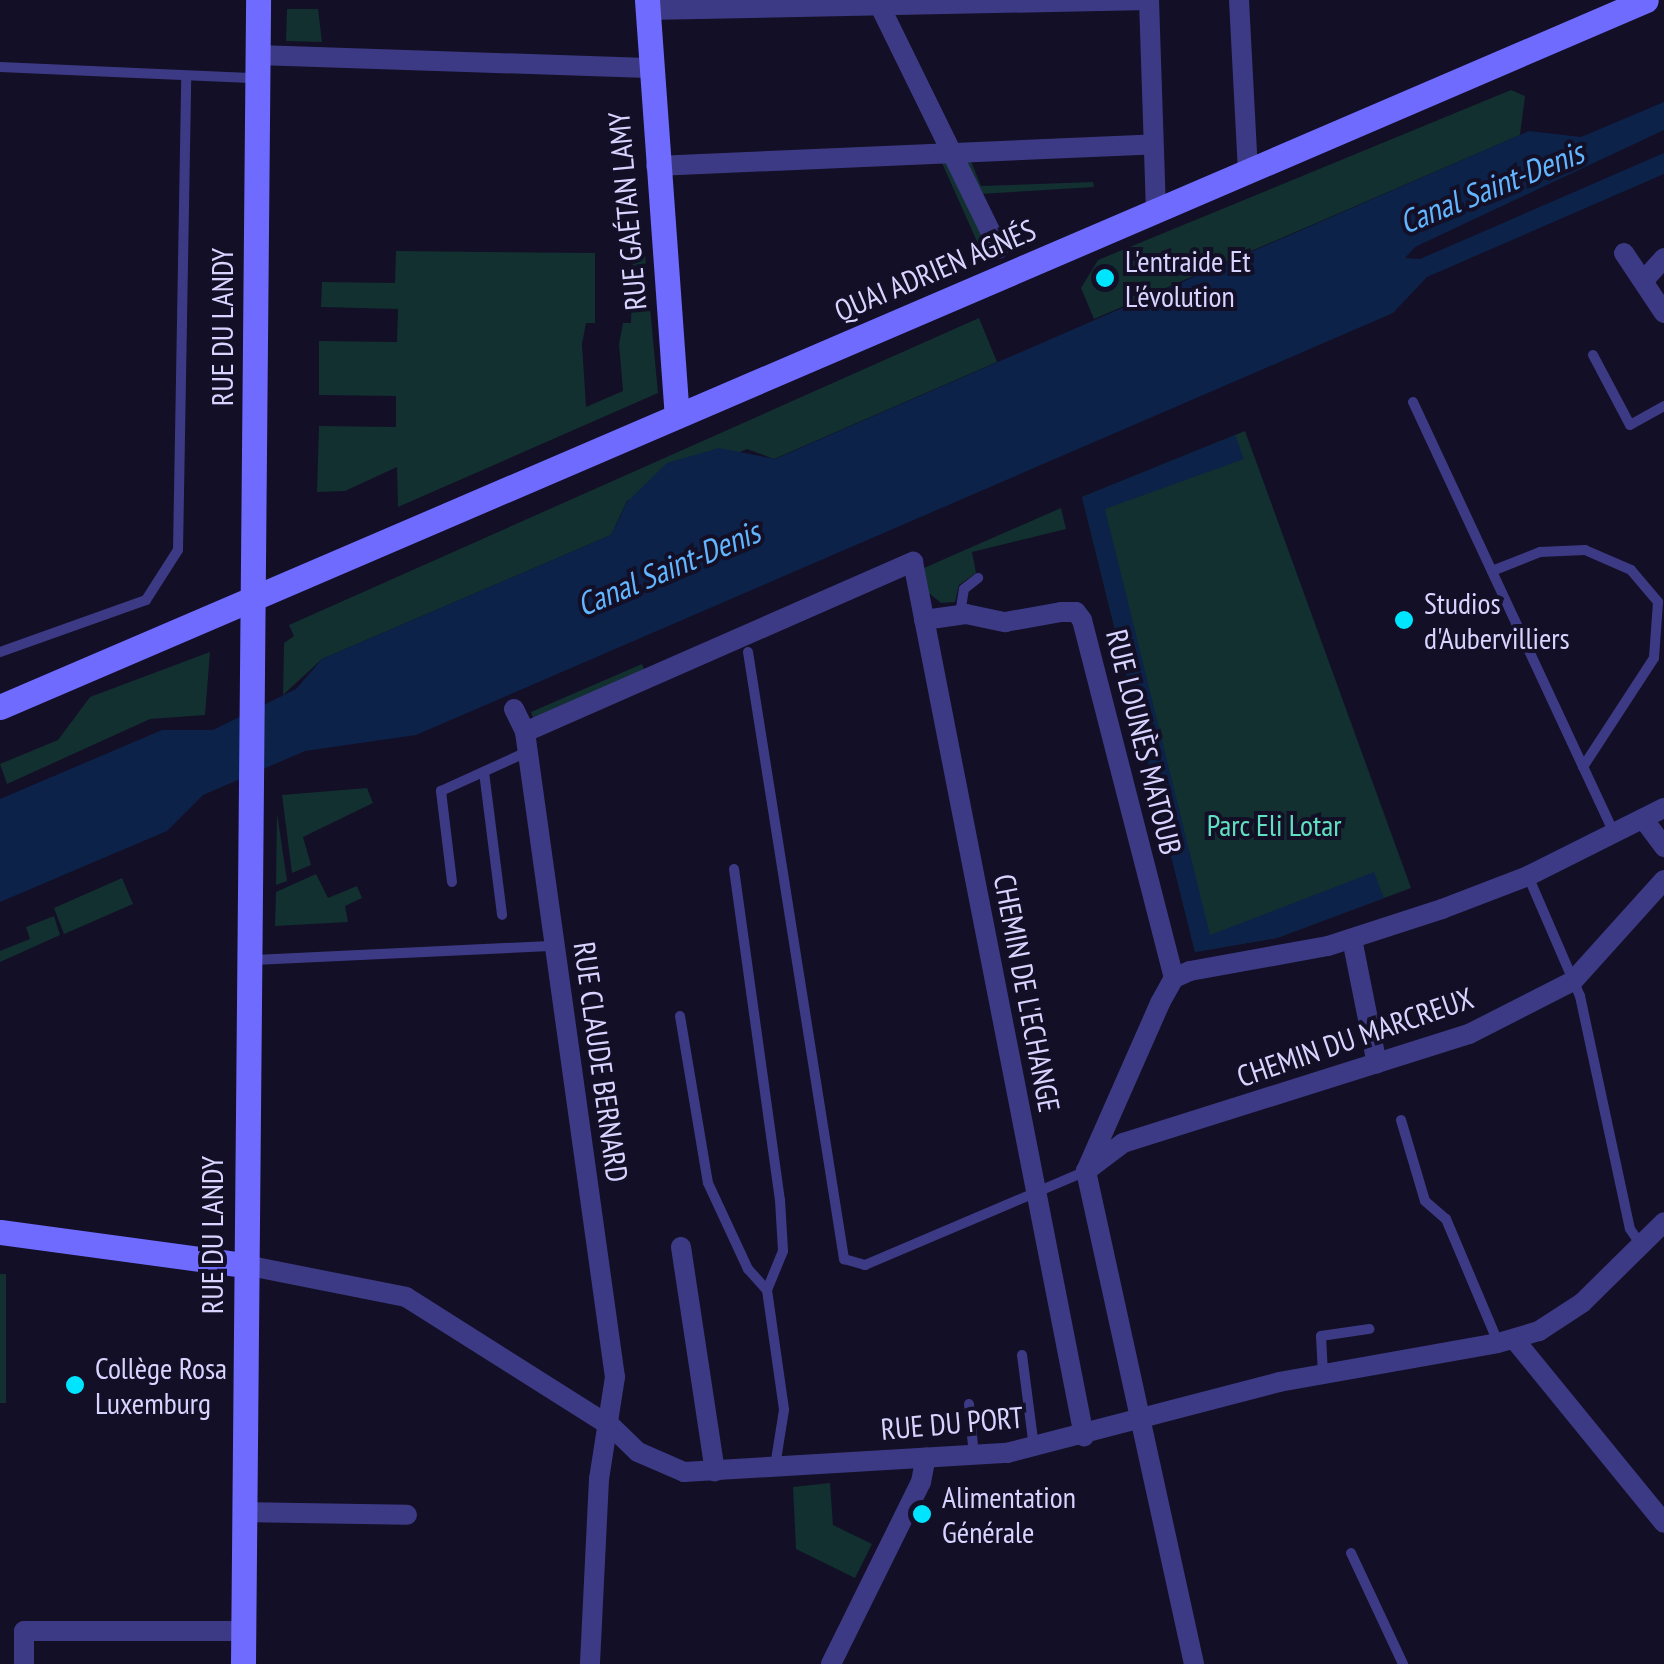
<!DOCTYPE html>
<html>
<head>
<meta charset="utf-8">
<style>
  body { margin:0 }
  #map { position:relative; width:1664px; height:1664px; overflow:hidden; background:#130f26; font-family:"PT Sans Narrow",sans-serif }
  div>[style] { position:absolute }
  .green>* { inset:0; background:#12302f }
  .water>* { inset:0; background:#0c2248 }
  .lane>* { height:10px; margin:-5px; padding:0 5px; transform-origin:5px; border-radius:5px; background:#3d3a85 }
  .street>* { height:20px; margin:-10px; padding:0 10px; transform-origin:10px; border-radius:10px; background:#3d3a85 }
  .secondary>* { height:25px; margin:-12.5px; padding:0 12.5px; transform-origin:12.5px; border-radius:12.5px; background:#6f6bff }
  .dots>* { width:28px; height:28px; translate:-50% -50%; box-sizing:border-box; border:5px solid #130f26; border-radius:50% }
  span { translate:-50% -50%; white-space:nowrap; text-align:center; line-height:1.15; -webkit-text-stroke:8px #130f26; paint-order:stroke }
  .street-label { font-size:30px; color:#d9d4ff }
  .poi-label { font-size:30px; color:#d9d4ff }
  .left { translate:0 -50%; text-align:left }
  .park-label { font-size:30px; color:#5fe0c0 }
  .water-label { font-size:32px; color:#62b6ff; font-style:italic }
</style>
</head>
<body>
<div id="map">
  <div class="green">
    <div style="clip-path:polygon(287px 9px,318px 9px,322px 42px,286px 41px)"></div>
    <div style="clip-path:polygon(1511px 90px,1525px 96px,1520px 135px,1094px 319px,1081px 288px,1098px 260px)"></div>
    <div style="clip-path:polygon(971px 161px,981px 186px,1093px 182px,1094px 187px,979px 194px,965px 162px)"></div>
    <div style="clip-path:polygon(952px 162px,992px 252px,983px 255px,942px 163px)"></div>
    <div style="clip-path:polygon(396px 251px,595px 253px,595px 323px,586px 323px,582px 344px,586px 407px,623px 391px,619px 344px,623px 323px,631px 323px,633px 253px,645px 254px,658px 393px,398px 507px,397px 467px,345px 491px,317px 492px,319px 426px,396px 427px,396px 396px,319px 395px,319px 341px,397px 342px,398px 309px,321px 307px,322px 282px,395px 283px)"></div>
    <div style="clip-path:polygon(979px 318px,997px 362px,774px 459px,747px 449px,627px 501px,611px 535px,322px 659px,283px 695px,284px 643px,294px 636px,289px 625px)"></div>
    <div style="clip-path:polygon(1245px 431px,1411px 888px,1277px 938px,1195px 952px,1082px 497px)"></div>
    <div style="clip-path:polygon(1061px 508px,1066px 529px,972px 552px,976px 573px,959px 585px,955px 602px,941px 603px,929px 593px,924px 568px)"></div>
    <div style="clip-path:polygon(210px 652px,205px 715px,150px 719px,7px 784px,0 764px,58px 740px,90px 697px)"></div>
    <div style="clip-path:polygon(642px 664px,645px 672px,534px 720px,531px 712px)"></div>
    <div style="clip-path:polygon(367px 788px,373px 803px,303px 837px,311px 865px,292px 873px,282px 795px)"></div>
    <div style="clip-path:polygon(277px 813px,287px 881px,276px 885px)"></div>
    <div style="clip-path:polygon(316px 874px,328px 898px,357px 886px,362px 898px,345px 906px,348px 922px,275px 926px,276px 892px)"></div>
    <div style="clip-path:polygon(122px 878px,133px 904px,64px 934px,54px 908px)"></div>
    <div style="clip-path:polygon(54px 916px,60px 935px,0 962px,0 951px,30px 939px,26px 927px)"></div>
    <div style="clip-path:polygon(0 1274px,6px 1274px,6px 1403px,0 1403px)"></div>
    <div style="clip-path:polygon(830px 1483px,833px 1525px,872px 1544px,855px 1578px,796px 1549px,793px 1487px)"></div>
  </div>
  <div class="water">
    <div style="clip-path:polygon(1664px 102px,1664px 130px,1415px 247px,1405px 258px,1420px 259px,1664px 153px,1664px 174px,1427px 277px,1393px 313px,416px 735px,305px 751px,203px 795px,167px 831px,0 902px,0 799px,162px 730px,213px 730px,296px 689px,322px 659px,611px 535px,627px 502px,667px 463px,719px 448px,775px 459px,1529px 131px,1581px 137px)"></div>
    <div style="clip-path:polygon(1235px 435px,1244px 459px,1105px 509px,1210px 935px,1374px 872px,1384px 898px,1277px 938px,1195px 952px,1082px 497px)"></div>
  </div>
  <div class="lane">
    <div style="left:0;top:67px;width:256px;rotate:2.5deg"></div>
    <div style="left:1593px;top:355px;width:79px;rotate:62.1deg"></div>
    <div style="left:1630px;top:425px;width:39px;rotate:-29deg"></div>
    <div style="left:1413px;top:402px;width:478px;rotate:65deg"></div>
    <div style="left:1492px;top:571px;width:52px;rotate:-21.6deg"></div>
    <div style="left:1540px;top:552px;width:45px;rotate:-2.5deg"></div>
    <div style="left:1585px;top:550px;width:50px;rotate:23.5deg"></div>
    <div style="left:1631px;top:570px;width:42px;rotate:49.8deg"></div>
    <div style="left:1658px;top:602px;width:56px;rotate:94.1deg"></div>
    <div style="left:1654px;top:658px;width:130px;rotate:123.1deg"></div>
    <div style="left:960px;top:614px;width:25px;rotate:-81deg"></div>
    <div style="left:964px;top:589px;width:18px;rotate:-38deg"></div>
    <div style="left:0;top:652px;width:155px;rotate:-19.6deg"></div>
    <div style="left:146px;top:600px;width:59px;rotate:-57.4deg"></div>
    <div style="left:178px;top:550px;width:473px;rotate:-89deg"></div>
    <div style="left:748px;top:652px;width:615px;rotate:81.01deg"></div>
    <div style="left:844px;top:1259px;width:22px;rotate:16deg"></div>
    <div style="left:865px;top:1265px;width:240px;rotate:-23deg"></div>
    <div style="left:484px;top:772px;width:144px;rotate:82.8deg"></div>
    <div style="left:734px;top:869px;width:334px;rotate:82.1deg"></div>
    <div style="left:780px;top:1200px;width:51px;rotate:86.6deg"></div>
    <div style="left:783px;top:1251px;width:42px;rotate:112.3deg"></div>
    <div style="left:1528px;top:876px;width:131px;rotate:66.6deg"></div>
    <div style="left:1580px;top:996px;width:238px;rotate:77.9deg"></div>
    <div style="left:1630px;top:1229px;width:19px;rotate:55deg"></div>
    <div style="left:452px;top:882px;width:92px;rotate:-96.9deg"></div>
    <div style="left:441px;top:791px;width:94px;rotate:-24.4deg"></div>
    <div style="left:253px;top:960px;width:302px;rotate:-2.7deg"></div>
    <div style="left:680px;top:1016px;width:169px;rotate:80.5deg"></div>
    <div style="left:708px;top:1183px;width:95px;rotate:65.1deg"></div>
    <div style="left:748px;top:1269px;width:28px;rotate:48deg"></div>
    <div style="left:767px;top:1290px;width:121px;rotate:81.9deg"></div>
    <div style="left:784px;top:1410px;width:57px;rotate:99.1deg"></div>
    <div style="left:1401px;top:1120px;width:84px;rotate:73.5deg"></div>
    <div style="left:1425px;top:1201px;width:28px;rotate:41deg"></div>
    <div style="left:1446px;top:1219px;width:134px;rotate:67.1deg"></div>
    <div style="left:1022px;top:1355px;width:94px;rotate:82.6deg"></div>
    <div style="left:1323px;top:1374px;width:38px;rotate:-93deg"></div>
    <div style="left:1321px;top:1336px;width:49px;rotate:-8.3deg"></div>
    <div style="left:969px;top:1404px;width:52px;rotate:84.5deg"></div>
    <div style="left:1351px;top:1553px;width:123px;rotate:64.9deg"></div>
  </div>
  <div class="street">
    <div style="left:877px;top:0;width:277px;rotate:63.9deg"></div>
    <div style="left:1149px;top:0;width:209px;rotate:88.1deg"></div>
    <div style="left:1239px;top:0;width:170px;rotate:87deg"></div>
    <div style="left:647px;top:10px;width:502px;rotate:-1.14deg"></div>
    <div style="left:257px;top:55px;width:391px;rotate:1.9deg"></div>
    <div style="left:656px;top:166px;width:495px;rotate:-2.5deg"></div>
    <div style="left:1624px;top:253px;width:72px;rotate:56.3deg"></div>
    <div style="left:1646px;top:278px;width:27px;rotate:-48deg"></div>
    <div style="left:924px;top:620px;width:42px;rotate:-8.1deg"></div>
    <div style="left:966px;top:614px;width:40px;rotate:12deg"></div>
    <div style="left:1005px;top:622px;width:57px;rotate:-10.1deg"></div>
    <div style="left:1061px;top:612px;width:15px"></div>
    <div style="left:1076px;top:612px;width:10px;rotate:53deg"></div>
    <div style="left:1082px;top:620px;width:370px;rotate:75.6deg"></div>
    <div style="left:514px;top:709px;width:25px;rotate:64deg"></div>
    <div style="left:525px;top:732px;width:651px;rotate:82.06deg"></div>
    <div style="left:615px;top:1377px;width:103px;rotate:98.9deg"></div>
    <div style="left:599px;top:1479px;width:185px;rotate:92.8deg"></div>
    <div style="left:525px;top:732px;width:424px;rotate:-23.7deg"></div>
    <div style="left:913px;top:562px;width:891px;rotate:78.93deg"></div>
    <div style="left:1644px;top:820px;width:34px;rotate:53deg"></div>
    <div style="left:1352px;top:939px;width:127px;rotate:78.7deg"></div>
    <div style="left:1086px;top:1171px;width:46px;rotate:-37.1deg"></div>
    <div style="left:1123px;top:1143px;width:363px;rotate:-17.5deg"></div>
    <div style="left:1469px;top:1034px;width:117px;rotate:-27deg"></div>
    <div style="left:1573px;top:981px;width:136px;rotate:-48deg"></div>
    <div style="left:681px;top:1247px;width:227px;rotate:81.4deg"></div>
    <div style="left:245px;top:1265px;width:164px;rotate:11.2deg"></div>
    <div style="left:406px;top:1297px;width:244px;rotate:32.3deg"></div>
    <div style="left:612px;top:1427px;width:36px;rotate:44deg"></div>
    <div style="left:638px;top:1452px;width:50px;rotate:23.5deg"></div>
    <div style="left:684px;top:1472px;width:324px;rotate:-3.4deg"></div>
    <div style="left:1007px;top:1453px;width:281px;rotate:-14.6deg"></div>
    <div style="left:1279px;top:1382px;width:222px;rotate:-10.1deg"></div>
    <div style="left:1498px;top:1343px;width:43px;rotate:-16.3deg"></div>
    <div style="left:1539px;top:1331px;width:51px;rotate:-33.1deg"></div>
    <div style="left:1582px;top:1303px;width:115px;rotate:-44.6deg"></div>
    <div style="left:1514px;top:1339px;width:237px;rotate:50.8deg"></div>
    <div style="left:243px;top:1512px;width:164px;rotate:1deg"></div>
    <div style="left:24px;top:1664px;width:33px;rotate:-90deg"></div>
    <div style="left:24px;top:1631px;width:219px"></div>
    <div style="left:831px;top:1664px;width:203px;rotate:-63.7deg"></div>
    <div style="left:921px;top:1482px;width:25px;rotate:-79deg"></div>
    <div style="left:1194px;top:1664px;width:505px;rotate:-102.36deg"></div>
    <div style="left:1086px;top:1171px;width:184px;rotate:-66.2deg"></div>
    <div style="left:1160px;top:1003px;width:29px;rotate:-61deg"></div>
    <div style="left:1174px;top:978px;width:17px;rotate:-24deg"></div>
    <div style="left:1190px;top:971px;width:140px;rotate:-10.3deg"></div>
    <div style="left:1328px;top:946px;width:120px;rotate:-18deg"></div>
    <div style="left:1442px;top:909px;width:92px;rotate:-21deg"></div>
    <div style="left:1528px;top:876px;width:152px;rotate:-26.6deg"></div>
  </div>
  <div class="secondary">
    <div style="left:647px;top:0;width:417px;rotate:85.9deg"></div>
    <div style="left:0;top:707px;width:1791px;rotate:-23.24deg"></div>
    <div style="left:0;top:1232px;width:247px;rotate:7.7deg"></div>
    <div style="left:243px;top:1664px;width:1664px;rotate:-89.48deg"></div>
  </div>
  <div class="dots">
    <div style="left:1105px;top:278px;background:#00e5ff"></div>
    <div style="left:1404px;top:620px;background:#00e5ff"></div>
    <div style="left:75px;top:1385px;background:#00e5ff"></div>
    <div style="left:922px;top:1514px;background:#00e5ff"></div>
  </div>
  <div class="street-label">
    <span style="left:627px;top:211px;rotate:-95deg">RUE GAÉTAN LAMY</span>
    <span style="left:935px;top:270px;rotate:-23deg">QUAI ADRIEN AGNÉS</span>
    <span style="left:222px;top:327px;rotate:-90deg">RUE DU LANDY</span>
    <span style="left:1144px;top:742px;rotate:76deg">RUE LOUNÈS MATOUB</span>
    <span style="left:1027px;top:993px;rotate:79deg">CHEMIN DE L'ECHANGE</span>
    <span style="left:1355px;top:1037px;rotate:-19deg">CHEMIN DU MARCREUX</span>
    <span style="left:601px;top:1062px;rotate:82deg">RUE CLAUDE BERNARD</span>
    <span style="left:212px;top:1235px;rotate:-90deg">RUE DU LANDY</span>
    <span style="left:952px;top:1423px;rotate:-5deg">RUE DU PORT</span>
  </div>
  <div class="poi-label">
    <span class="left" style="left:1125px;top:278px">L'entraide Et<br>L'évolution</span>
    <span class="left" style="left:1424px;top:620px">Studios<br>d'Aubervilliers</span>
    <span class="left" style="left:95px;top:1385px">Collège Rosa<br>Luxemburg</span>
    <span class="left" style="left:942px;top:1514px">Alimentation<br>Générale</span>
  </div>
  <div class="park-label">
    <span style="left:1274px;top:825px">Parc Eli Lotar</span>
  </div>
  <div class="water-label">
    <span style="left:1491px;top:187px;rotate:-22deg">Canal Saint-Denis</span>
    <span style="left:668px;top:568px;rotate:-23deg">Canal Saint-Denis</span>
  </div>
</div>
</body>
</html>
